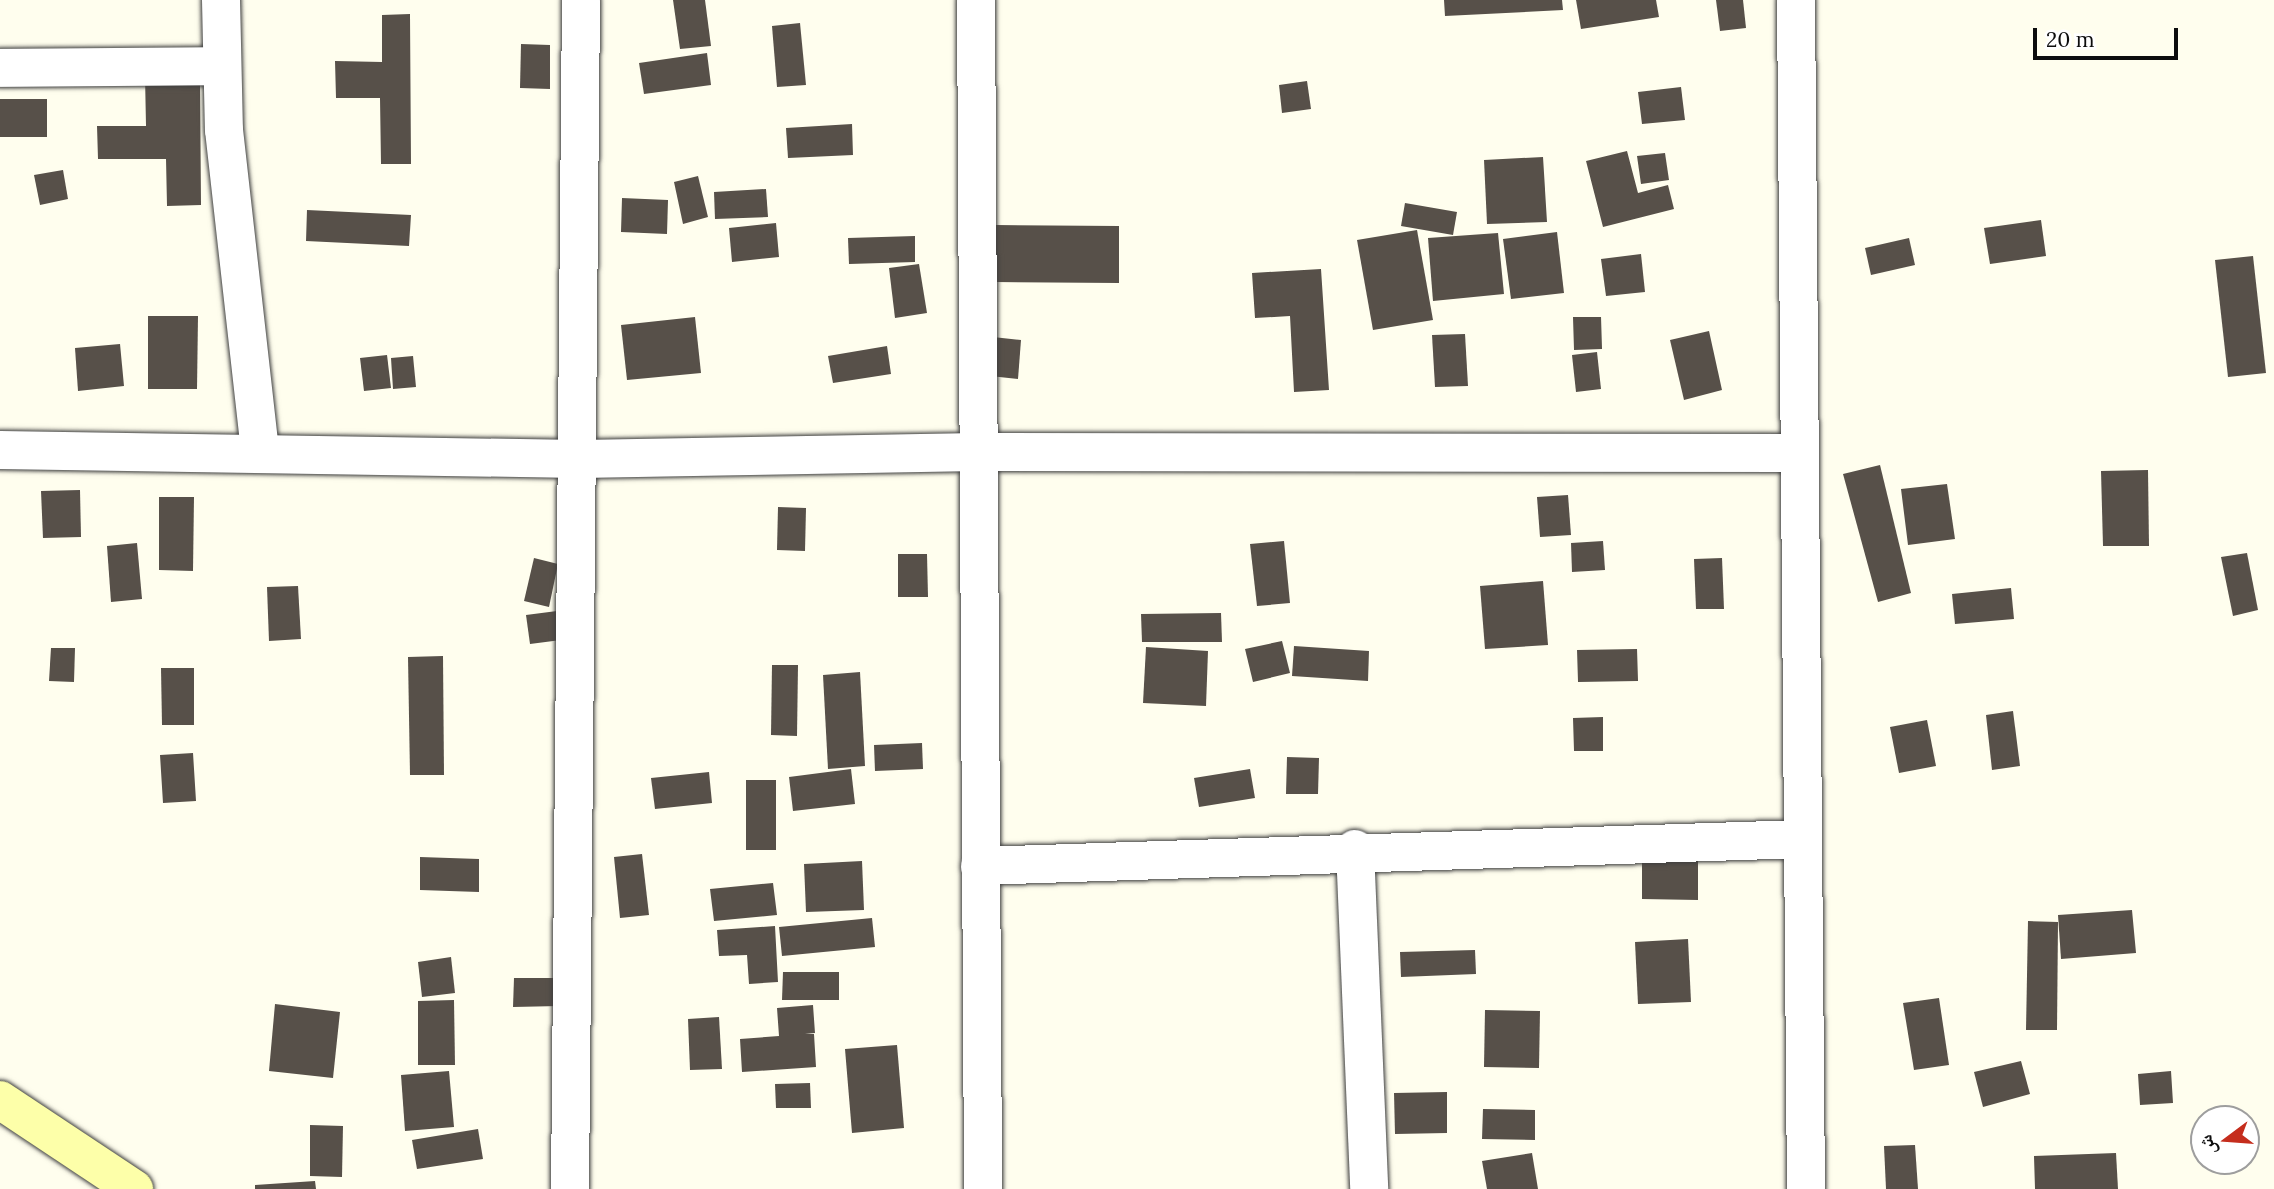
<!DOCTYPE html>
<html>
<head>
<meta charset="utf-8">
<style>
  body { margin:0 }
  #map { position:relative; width:2274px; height:1189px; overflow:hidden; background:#fffeee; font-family:Lora,"Noto Naskh Arabic",serif }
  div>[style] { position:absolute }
  .building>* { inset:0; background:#575049 }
  .roads { filter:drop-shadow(0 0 2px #404040) drop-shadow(0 0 2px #404040) }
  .street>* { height:38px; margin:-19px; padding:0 19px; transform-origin:19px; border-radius:19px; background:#fff }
  .secondary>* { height:38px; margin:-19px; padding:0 19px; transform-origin:19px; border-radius:19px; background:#fdffa9 }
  span { translate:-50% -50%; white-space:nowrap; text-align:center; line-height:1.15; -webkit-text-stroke:7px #fff; paint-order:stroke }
  .north { position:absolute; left:2190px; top:1105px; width:70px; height:70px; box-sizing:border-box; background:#fff; border:2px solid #9e9e9e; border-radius:50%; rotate:254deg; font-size:19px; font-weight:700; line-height:28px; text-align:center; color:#0d0d0d }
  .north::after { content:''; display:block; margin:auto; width:24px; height:32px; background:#c52d1d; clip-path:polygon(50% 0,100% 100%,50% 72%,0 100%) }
  .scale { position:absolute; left:2033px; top:28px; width:145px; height:32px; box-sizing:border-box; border:4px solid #0d0d0d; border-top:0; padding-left:9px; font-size:21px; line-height:24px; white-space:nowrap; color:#0d0d0d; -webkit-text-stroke:5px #fff; paint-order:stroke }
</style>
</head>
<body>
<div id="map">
  <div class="building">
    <div style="clip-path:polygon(673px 0,705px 0,711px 46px,680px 49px)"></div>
    <div style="clip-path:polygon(1444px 0,1562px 0,1563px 10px,1445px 16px)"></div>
    <div style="clip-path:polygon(1576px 0,1656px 0,1659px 17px,1581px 29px)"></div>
    <div style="clip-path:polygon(1716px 0,1743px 0,1746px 28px,1720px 31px)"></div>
    <div style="clip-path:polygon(410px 14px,411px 164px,381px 164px,380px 98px,336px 98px,335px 61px,382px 62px,382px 15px)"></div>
    <div style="clip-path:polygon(800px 23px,806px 85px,777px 87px,772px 26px)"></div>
    <div style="clip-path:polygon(521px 44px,550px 45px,550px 89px,520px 88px)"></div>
    <div style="clip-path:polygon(707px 53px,711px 85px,644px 94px,639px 63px)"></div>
    <div style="clip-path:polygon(200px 75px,201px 205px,167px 206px,166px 159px,98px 159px,97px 126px,146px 126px,145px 76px)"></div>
    <div style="clip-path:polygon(1307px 81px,1311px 109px,1282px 113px,1279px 85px)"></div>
    <div style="clip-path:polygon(1681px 87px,1685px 120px,1642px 124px,1638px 92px)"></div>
    <div style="clip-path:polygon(0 99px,47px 99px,47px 137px,0 137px)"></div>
    <div style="clip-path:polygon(852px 124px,853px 155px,788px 158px,786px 128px)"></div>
    <div style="clip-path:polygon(1627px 151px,1638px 193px,1668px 185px,1674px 209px,1603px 227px,1586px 161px)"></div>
    <div style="clip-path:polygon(1665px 153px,1669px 180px,1641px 184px,1637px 156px)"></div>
    <div style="clip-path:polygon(1543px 157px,1547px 222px,1487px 224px,1484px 160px)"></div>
    <div style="clip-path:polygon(63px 170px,68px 199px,40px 205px,34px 175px)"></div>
    <div style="clip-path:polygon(698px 176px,708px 217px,683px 224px,674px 182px)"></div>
    <div style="clip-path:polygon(766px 189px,768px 217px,715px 219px,714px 192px)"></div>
    <div style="clip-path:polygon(622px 198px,668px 200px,667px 234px,621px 232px)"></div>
    <div style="clip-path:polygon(1405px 203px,1457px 212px,1453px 235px,1401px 226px)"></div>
    <div style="clip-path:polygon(307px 210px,411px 215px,409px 246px,306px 241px)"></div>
    <div style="clip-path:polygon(2041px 220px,2046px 256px,1990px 264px,1984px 228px)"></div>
    <div style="clip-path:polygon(776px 223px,779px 257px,732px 262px,729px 228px)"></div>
    <div style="clip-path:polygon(996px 225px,1119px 226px,1119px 283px,995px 282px)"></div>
    <div style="clip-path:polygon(1417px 230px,1433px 320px,1373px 330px,1357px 240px)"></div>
    <div style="clip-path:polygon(1557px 232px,1564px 293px,1511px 299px,1503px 239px)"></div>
    <div style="clip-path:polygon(1498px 233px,1504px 294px,1433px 301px,1428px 238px)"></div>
    <div style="clip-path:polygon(915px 236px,915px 262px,849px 264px,848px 238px)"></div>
    <div style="clip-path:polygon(1909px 238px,1915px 265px,1871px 275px,1865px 248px)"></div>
    <div style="clip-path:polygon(1641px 254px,1645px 292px,1606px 296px,1601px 259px)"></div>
    <div style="clip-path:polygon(2253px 256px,2266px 373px,2228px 377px,2215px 260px)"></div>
    <div style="clip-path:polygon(919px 264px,927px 313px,895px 318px,889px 268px)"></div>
    <div style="clip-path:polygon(1321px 269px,1329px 390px,1294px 392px,1290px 316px,1255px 318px,1252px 273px)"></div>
    <div style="clip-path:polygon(148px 316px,198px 316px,197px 389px,148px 389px)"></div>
    <div style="clip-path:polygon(695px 317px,701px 373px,627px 380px,621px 325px)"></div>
    <div style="clip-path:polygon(1573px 317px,1601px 317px,1602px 349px,1574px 350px)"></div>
    <div style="clip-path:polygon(1709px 331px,1722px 390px,1684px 400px,1670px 340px)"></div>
    <div style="clip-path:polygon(1465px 334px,1468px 386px,1435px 387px,1432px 335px)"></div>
    <div style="clip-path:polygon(993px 337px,1021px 340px,1018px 379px,990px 376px)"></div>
    <div style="clip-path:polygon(120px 344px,124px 386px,78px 391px,75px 348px)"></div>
    <div style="clip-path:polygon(887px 346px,891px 374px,833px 383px,828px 356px)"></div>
    <div style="clip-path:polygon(1597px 352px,1601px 389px,1576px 392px,1572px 355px)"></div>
    <div style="clip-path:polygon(387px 355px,391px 388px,364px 391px,360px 358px)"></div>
    <div style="clip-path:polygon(413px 356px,416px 387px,393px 389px,391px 358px)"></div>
    <div style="clip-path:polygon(1880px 465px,1911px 593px,1878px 602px,1843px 474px)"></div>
    <div style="clip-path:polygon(2148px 470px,2149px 546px,2103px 546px,2101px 471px)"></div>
    <div style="clip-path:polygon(1947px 484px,1955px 539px,1908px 545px,1901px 489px)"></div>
    <div style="clip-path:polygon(80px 490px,81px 537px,43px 538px,41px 491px)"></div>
    <div style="clip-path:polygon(1568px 495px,1571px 535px,1540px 537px,1537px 497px)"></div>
    <div style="clip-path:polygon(159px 497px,194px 497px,193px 571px,159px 570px)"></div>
    <div style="clip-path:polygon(778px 507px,806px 508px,805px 551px,777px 550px)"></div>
    <div style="clip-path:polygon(1284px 541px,1290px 603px,1257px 606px,1250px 544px)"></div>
    <div style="clip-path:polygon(1603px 541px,1605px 570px,1572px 572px,1571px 543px)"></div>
    <div style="clip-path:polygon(137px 543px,142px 599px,111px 602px,107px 546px)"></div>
    <div style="clip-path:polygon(2247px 553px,2258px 610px,2233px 616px,2221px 557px)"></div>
    <div style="clip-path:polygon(898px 554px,927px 554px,928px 597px,898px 597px)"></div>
    <div style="clip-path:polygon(534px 558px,558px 564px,549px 607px,524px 601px)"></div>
    <div style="clip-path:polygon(1722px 558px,1724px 609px,1696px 609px,1694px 559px)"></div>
    <div style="clip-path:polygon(1543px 581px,1548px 645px,1485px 649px,1480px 586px)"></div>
    <div style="clip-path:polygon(298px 586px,301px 639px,269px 641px,267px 587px)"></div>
    <div style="clip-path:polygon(2011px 588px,2014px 619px,1955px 624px,1952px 594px)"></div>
    <div style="clip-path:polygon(557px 611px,561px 640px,530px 644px,526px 615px)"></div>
    <div style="clip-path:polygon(1221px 613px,1222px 642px,1142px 642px,1141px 614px)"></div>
    <div style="clip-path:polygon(1282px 641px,1290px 673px,1253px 682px,1245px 649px)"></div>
    <div style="clip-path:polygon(1294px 646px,1369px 651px,1368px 681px,1292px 676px)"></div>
    <div style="clip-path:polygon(1146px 647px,1208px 651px,1206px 706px,1143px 703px)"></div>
    <div style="clip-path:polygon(51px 648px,75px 648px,74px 682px,49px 681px)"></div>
    <div style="clip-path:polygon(1637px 649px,1638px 681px,1578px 682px,1577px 650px)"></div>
    <div style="clip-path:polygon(443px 656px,444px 775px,410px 775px,408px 657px)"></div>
    <div style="clip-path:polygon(772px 665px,798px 665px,797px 736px,771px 735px)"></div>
    <div style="clip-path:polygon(161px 668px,194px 668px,194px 725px,162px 725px)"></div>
    <div style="clip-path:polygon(860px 672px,865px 766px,828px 769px,823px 675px)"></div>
    <div style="clip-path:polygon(2013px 711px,2020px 766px,1992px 770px,1986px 715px)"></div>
    <div style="clip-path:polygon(1603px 717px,1603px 751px,1574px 751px,1573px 718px)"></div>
    <div style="clip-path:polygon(1927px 720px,1936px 766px,1899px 773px,1890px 727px)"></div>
    <div style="clip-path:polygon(922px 743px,923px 769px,875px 771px,874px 745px)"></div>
    <div style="clip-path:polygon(193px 753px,196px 801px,163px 803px,160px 755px)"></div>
    <div style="clip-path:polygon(1287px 757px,1319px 758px,1318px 794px,1286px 794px)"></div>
    <div style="clip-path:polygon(851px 769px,855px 804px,793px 811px,789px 777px)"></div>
    <div style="clip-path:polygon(1250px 769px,1255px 798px,1199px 807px,1194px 778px)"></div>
    <div style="clip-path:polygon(709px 772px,712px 803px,655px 809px,651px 778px)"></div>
    <div style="clip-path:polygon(746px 780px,776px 780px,776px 850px,746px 850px)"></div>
    <div style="clip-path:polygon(642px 854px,649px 915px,620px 918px,614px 857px)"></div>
    <div style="clip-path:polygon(420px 857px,479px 859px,479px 892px,420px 890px)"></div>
    <div style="clip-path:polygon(1642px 859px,1698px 860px,1698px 900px,1642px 899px)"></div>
    <div style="clip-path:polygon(862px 861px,864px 910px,806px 912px,804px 864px)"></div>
    <div style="clip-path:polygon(773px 883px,777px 915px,714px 921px,710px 889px)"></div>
    <div style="clip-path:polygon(2132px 910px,2136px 953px,2061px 959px,2058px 915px)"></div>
    <div style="clip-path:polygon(872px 918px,875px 947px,782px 956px,779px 927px)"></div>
    <div style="clip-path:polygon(2028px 921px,2058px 922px,2057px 1030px,2026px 1030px)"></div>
    <div style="clip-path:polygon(775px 926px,778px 982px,749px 984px,747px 955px,719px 956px,717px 930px)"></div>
    <div style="clip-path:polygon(1688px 939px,1691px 1002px,1638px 1004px,1635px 942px)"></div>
    <div style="clip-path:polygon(1475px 950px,1476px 974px,1401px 977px,1400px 952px)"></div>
    <div style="clip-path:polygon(451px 957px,455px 993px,422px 997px,418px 962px)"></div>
    <div style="clip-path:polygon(783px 972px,839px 972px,839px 1000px,782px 1000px)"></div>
    <div style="clip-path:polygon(514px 978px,558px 978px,559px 1006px,513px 1007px)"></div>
    <div style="clip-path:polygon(1939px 998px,1949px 1065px,1914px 1070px,1903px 1003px)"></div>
    <div style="clip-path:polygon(454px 1000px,455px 1065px,418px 1065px,418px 1001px)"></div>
    <div style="clip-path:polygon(275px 1004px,340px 1012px,333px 1078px,269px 1071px)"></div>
    <div style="clip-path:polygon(813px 1005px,815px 1033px,805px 1034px,814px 1034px,816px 1067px,742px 1072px,740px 1039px,779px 1036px,777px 1008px)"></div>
    <div style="clip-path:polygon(1485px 1010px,1540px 1011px,1539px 1068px,1484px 1067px)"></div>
    <div style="clip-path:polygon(719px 1017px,722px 1069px,690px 1070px,688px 1019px)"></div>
    <div style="clip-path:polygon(897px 1045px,904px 1128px,852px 1133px,845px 1049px)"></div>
    <div style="clip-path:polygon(2021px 1061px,2030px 1094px,1983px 1107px,1974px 1072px)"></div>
    <div style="clip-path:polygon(449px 1071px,454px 1127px,405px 1131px,401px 1075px)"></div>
    <div style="clip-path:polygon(2171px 1071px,2173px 1103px,2140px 1105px,2138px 1074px)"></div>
    <div style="clip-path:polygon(810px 1083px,811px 1108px,776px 1108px,775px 1084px)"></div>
    <div style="clip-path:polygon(1447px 1092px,1447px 1133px,1395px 1134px,1394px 1093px)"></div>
    <div style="clip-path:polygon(1483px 1109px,1535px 1110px,1535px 1140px,1482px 1139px)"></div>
    <div style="clip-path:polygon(310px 1125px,343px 1126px,342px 1177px,310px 1176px)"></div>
    <div style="clip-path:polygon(478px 1129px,483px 1159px,417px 1169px,412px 1140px)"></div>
    <div style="clip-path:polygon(1915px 1145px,1918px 1189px,1886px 1189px,1884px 1146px)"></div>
    <div style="clip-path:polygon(1532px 1153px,1538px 1189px,1487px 1189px,1482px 1161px)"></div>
    <div style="clip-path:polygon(2116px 1153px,2118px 1189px,2035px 1189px,2034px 1156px)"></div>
    <div style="clip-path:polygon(315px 1181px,316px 1189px,255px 1189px,255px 1185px)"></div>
  </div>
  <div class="roads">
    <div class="street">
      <div style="left:221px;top:0;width:130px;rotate:88.7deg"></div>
      <div style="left:224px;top:130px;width:322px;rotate:83.6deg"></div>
      <div style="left:976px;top:0;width:1189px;rotate:89.66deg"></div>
      <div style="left:1796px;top:0;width:1189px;rotate:89.52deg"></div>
      <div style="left:0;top:68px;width:222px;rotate:-0.5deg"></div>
      <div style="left:0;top:450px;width:580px;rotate:0.89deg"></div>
      <div style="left:580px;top:459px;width:398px;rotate:-1deg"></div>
      <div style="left:978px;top:452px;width:822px;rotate:0.07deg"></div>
      <div style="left:1355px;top:849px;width:340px;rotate:87.6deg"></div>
      <div style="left:980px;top:866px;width:823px;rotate:-1.88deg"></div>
      <div style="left:570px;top:1189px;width:1189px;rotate:-89.47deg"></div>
    </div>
    <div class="secondary">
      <div style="left:0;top:1100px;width:161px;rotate:33.6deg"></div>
    </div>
  </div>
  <div class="north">ش</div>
  <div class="scale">20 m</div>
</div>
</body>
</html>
